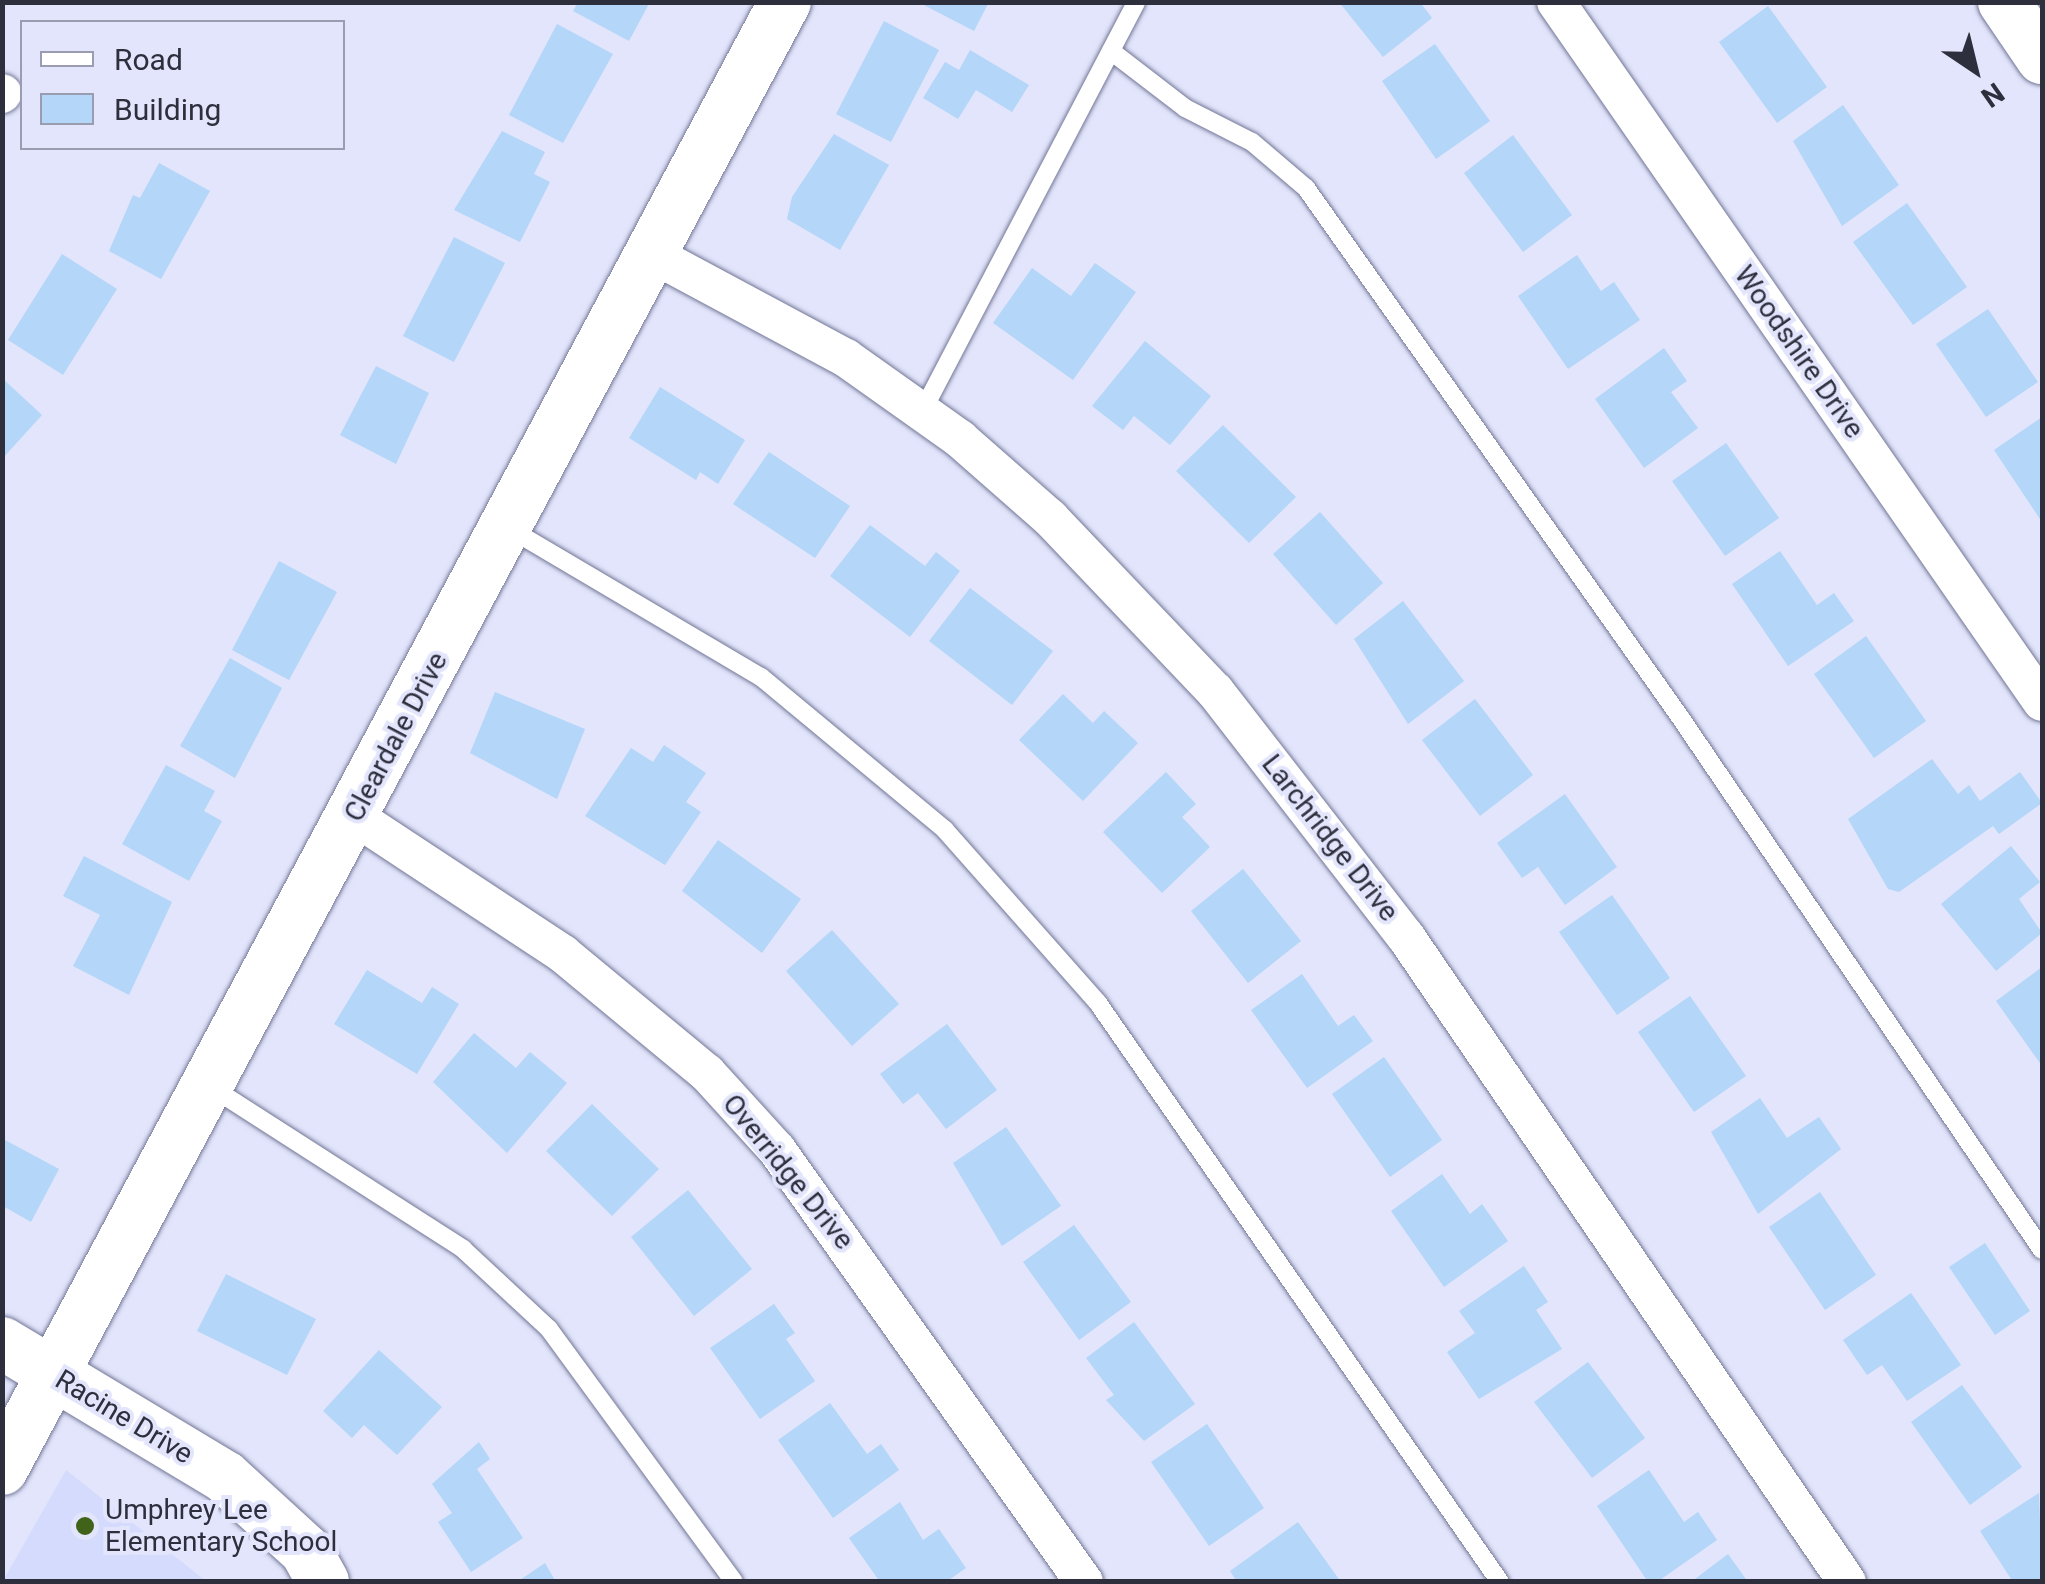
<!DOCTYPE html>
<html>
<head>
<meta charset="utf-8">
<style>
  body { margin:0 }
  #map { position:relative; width:2045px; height:1584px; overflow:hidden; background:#e2e5fb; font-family:Roboto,sans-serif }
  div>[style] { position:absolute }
  .built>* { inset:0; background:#d5dbfd }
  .building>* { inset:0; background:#b3d6f9 }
  .roads { filter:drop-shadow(0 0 2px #727696) drop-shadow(0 0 2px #727696) }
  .lane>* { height:18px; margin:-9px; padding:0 9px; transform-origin:9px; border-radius:9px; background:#fff }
  .street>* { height:38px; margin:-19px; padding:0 19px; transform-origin:19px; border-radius:19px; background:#fff }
  .secondary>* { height:52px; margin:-26px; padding:0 26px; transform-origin:26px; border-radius:26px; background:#fff }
  .dots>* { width:28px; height:28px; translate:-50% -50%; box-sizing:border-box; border:5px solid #e2e5fb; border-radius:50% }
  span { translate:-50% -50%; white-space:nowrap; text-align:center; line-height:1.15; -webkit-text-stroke:8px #e2e5fb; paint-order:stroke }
  .street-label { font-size:28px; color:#2d2f3d }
  .poi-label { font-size:28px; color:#2d2f3d }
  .left { translate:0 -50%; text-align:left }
  .frame { position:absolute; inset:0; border:5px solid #2d2f3d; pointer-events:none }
  .legend { position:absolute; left:20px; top:20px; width:325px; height:130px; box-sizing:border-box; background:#e2e5fb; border:2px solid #9a9caf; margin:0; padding:12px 18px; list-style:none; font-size:30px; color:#2d2f3d }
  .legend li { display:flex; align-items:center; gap:20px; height:50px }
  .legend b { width:50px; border:2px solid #9a9caf }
  .north { position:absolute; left:1925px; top:20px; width:100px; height:100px; -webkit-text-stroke:8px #e2e5fb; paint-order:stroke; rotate:145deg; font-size:28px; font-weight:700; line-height:40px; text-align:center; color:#2d2f3d }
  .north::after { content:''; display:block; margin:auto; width:35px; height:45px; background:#2d2f3d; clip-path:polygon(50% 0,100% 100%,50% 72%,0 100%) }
</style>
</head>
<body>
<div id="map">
  <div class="built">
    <div style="clip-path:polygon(66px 1470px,206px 1581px,3px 1581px)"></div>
  </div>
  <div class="building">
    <div style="clip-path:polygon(578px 2px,650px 2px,629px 41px,573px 11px)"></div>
    <div style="clip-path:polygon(918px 2px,989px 2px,974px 31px)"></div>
    <div style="clip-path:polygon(1339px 2px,1420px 2px,1432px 18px,1383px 57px)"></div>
    <div style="clip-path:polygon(1768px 6px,1827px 87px,1777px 123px,1719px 42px)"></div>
    <div style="clip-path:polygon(884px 21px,939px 50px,891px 142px,836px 114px)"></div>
    <div style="clip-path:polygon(557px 24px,613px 54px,563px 143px,509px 115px)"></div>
    <div style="clip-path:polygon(1435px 44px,1490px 121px,1436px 159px,1382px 81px)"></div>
    <div style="clip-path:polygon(970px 50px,1029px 85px,1012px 112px,976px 90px,958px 119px,923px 98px,945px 62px,959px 70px)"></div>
    <div style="clip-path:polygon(1843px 105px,1899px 185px,1842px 226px,1793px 141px)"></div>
    <div style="clip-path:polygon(502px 131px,545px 152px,534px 174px,550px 182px,520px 242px,454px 210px)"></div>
    <div style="clip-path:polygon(834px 134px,889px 165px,840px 250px,787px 219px,792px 197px)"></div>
    <div style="clip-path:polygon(1513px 135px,1572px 215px,1523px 252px,1464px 173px)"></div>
    <div style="clip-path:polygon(159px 163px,210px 191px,161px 279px,109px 251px,133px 195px,140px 198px)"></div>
    <div style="clip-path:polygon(1907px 203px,1967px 287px,1913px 325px,1853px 242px)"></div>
    <div style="clip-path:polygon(454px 237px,505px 263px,454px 362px,403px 336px)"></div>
    <div style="clip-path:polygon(62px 254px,117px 289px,63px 375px,8px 340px)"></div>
    <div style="clip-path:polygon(1577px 255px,1601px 291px,1614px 282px,1640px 320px,1568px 369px,1518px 296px)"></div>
    <div style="clip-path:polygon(1095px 263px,1136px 292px,1073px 380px,993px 323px,1032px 268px,1071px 296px)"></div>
    <div style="clip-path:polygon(1988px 309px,2038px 382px,1986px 417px,1936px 344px)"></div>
    <div style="clip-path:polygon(1145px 341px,1211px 396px,1170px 445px,1134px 416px,1123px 430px,1092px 406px)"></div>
    <div style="clip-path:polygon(1664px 348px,1687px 381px,1671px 392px,1698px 428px,1644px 468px,1595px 399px)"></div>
    <div style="clip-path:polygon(376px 366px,429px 393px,396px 464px,340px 435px)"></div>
    <div style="clip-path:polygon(2px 378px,42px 415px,2px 459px)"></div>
    <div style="clip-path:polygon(660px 387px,745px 440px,718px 484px,700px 472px,696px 480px,629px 438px)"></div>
    <div style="clip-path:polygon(2042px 417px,2042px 522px,1994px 450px)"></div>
    <div style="clip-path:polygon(1223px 425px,1296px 497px,1249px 543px,1176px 471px)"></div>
    <div style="clip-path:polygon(1726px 443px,1779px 518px,1725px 556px,1672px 481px)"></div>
    <div style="clip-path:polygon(769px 452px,850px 506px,815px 558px,733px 504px)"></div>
    <div style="clip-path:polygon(1320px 512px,1383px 583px,1336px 625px,1273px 554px)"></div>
    <div style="clip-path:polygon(870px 525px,925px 566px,936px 552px,960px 571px,910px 637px,830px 576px)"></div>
    <div style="clip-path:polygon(1780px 551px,1817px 605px,1834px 593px,1854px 621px,1788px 666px,1732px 584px)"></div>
    <div style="clip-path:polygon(279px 561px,337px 592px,289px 680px,232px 650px)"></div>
    <div style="clip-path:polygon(970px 588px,1053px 651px,1012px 705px,929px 641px)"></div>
    <div style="clip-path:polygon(1403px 601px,1464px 681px,1408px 724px,1354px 639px)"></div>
    <div style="clip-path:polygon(1866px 636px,1926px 721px,1874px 758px,1814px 674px)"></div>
    <div style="clip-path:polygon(230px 658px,282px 688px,235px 778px,180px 746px)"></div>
    <div style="clip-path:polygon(495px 692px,585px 729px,557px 799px,470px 753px)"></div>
    <div style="clip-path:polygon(1063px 694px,1093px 723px,1104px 711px,1138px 743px,1083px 801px,1019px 740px)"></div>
    <div style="clip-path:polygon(1475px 699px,1533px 775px,1480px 816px,1422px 740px)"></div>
    <div style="clip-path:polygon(664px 745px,706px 773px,686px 802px,701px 812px,665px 865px,585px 816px,631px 748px,653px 762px)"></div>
    <div style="clip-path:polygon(1932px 759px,1958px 794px,1969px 785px,1980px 801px,2020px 772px,2042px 803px,1999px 834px,1993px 826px,1899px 892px,1888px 889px,1848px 819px)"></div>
    <div style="clip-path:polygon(166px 765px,215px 791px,204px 811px,222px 821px,189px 881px,122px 844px)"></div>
    <div style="clip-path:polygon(1166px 772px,1196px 804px,1182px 817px,1210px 847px,1162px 893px,1103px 832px)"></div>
    <div style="clip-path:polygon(1565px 794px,1617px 867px,1565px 905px,1538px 867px,1522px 878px,1497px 843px)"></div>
    <div style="clip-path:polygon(718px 840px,801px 899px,762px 953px,682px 891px)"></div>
    <div style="clip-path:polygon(2011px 846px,2040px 882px,2019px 899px,2042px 933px,1996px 971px,1941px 904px)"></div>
    <div style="clip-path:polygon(84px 856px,172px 902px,129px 995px,73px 966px,100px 915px,63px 896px)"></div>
    <div style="clip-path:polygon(1243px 869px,1301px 941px,1248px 983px,1191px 911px)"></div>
    <div style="clip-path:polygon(1612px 895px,1670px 978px,1617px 1015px,1559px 932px)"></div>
    <div style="clip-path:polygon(832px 930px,899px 1004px,852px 1046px,786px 971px)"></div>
    <div style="clip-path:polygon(2042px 967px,2042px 1066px,1996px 1001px)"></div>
    <div style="clip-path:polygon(367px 970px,422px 1003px,432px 987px,459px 1004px,417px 1074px,334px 1024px)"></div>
    <div style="clip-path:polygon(1302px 974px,1338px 1026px,1354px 1015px,1373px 1041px,1307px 1088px,1251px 1010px)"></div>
    <div style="clip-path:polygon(1690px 996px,1746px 1076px,1694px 1112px,1638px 1032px)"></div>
    <div style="clip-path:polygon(947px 1024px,997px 1090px,946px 1129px,918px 1093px,903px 1104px,880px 1074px)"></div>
    <div style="clip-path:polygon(474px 1033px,516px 1068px,530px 1052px,567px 1083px,507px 1153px,433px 1082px)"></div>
    <div style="clip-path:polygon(1384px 1057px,1442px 1140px,1390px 1177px,1332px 1094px)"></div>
    <div style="clip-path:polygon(1760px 1098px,1787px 1138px,1819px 1117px,1841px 1149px,1758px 1214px,1711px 1132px)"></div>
    <div style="clip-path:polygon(592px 1104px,659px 1169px,612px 1216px,546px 1151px)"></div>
    <div style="clip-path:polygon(1006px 1127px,1061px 1206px,1002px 1246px,953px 1163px)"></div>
    <div style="clip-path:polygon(3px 1139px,59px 1169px,31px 1222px,3px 1206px)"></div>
    <div style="clip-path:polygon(1442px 1174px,1470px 1214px,1482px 1204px,1508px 1241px,1444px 1287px,1391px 1211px)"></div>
    <div style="clip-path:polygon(688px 1190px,752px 1269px,694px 1316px,631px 1237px)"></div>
    <div style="clip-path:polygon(1820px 1192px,1876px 1275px,1825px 1310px,1769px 1227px)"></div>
    <div style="clip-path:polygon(1074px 1225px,1131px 1302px,1079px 1340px,1023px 1262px)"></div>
    <div style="clip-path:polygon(1985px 1243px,2030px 1311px,1995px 1335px,1949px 1267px)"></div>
    <div style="clip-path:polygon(1524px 1266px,1548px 1302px,1536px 1310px,1562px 1349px,1479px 1399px,1447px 1352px,1475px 1333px,1459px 1311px)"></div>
    <div style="clip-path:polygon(226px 1274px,316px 1319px,287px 1375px,197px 1331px)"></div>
    <div style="clip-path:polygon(1911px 1293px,1961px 1365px,1907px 1401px,1882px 1365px,1867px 1375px,1843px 1340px)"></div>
    <div style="clip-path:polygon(774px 1304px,795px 1333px,786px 1339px,815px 1381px,760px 1419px,710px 1348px)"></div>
    <div style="clip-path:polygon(1134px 1322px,1195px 1404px,1144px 1441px,1106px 1400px,1114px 1395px,1086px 1358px)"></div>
    <div style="clip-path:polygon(379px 1350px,442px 1407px,397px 1455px,364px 1425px,352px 1438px,323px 1411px)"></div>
    <div style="clip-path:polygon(1588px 1362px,1645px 1438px,1592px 1478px,1534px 1402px)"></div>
    <div style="clip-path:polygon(1962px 1385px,2022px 1467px,1970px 1505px,1911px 1422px)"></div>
    <div style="clip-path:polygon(830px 1403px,867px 1454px,881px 1444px,899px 1470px,833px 1518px,778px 1440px)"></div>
    <div style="clip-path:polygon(1207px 1424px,1264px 1508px,1209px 1546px,1151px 1462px)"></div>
    <div style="clip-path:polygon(479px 1442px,490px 1459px,477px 1469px,523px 1538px,471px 1572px,438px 1522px,452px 1513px,432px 1484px)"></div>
    <div style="clip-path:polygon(1649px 1470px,1684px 1522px,1698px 1512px,1717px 1540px,1657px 1582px,1648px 1582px,1597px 1506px)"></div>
    <div style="clip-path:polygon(2039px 1493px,2042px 1582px,2013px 1582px,1980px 1531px)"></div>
    <div style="clip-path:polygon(900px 1502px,923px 1540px,939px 1529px,966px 1568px,946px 1582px,880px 1582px,849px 1538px)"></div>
    <div style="clip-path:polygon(1298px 1522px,1341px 1582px,1237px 1582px,1230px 1571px)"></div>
    <div style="clip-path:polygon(1728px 1554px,1748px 1582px,1691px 1582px)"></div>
    <div style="clip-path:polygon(545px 1563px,556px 1582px,517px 1582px)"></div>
  </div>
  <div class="roads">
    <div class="lane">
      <div style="left:1111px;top:51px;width:93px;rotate:37.6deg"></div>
      <div style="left:1185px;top:108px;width:75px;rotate:26.9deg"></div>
      <div style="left:1252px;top:142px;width:71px;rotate:40.4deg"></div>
      <div style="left:1306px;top:188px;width:648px;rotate:54.74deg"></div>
      <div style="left:1680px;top:717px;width:644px;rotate:55.82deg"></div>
      <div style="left:922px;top:412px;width:462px;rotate:-62.4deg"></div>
      <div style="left:507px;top:527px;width:295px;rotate:30.6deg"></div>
      <div style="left:761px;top:677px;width:239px;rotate:39.7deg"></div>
      <div style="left:945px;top:830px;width:231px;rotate:48.5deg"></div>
      <div style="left:1098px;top:1003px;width:705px;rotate:55.23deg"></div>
      <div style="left:211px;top:1087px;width:300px;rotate:32.7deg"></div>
      <div style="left:463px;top:1249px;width:117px;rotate:42.9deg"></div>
      <div style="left:549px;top:1329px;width:313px;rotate:53.8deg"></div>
    </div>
    <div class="street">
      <div style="left:1556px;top:2px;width:852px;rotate:55.23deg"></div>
      <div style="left:2px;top:94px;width:1px;rotate:-45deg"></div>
      <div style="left:652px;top:254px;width:220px;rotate:28.2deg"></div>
      <div style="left:846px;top:358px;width:140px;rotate:35.4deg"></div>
      <div style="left:960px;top:439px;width:120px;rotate:41.3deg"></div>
      <div style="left:1050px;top:518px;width:239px;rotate:46.4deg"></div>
      <div style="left:1215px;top:691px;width:311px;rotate:52.2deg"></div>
      <div style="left:1406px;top:937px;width:781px;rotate:55.64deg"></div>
      <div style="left:354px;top:816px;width:250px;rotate:33.4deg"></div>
      <div style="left:563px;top:954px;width:187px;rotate:39.6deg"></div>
      <div style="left:707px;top:1073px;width:104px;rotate:47.7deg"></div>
      <div style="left:777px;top:1150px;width:530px;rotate:54.6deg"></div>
    </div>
    <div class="secondary">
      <div style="left:2004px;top:2px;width:68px;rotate:55.8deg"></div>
      <div style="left:2px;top:1343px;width:260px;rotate:31deg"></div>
      <div style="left:225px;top:1477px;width:110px;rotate:42.4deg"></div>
      <div style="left:306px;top:1551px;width:35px;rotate:61deg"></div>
      <div style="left:2px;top:1469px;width:1663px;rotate:-61.91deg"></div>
    </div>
  </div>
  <div class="dots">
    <div style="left:85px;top:1526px;background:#406219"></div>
  </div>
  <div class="street-label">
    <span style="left:1799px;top:352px;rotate:55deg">Woodshire Drive</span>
    <span style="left:396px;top:737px;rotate:-62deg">Cleardale Drive</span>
    <span style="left:1330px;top:838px;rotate:52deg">Larchridge Drive</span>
    <span style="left:788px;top:1172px;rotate:51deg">Overridge Drive</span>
    <span style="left:124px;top:1417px;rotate:31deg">Racine Drive</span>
  </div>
  <div class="poi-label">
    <span class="left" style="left:105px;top:1526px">Umphrey Lee<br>Elementary School</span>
  </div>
  <div class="frame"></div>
  <ul class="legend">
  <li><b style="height:12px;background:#fff"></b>Road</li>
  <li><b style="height:28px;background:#b3d6f9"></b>Building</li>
  </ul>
  <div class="north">N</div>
</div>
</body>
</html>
